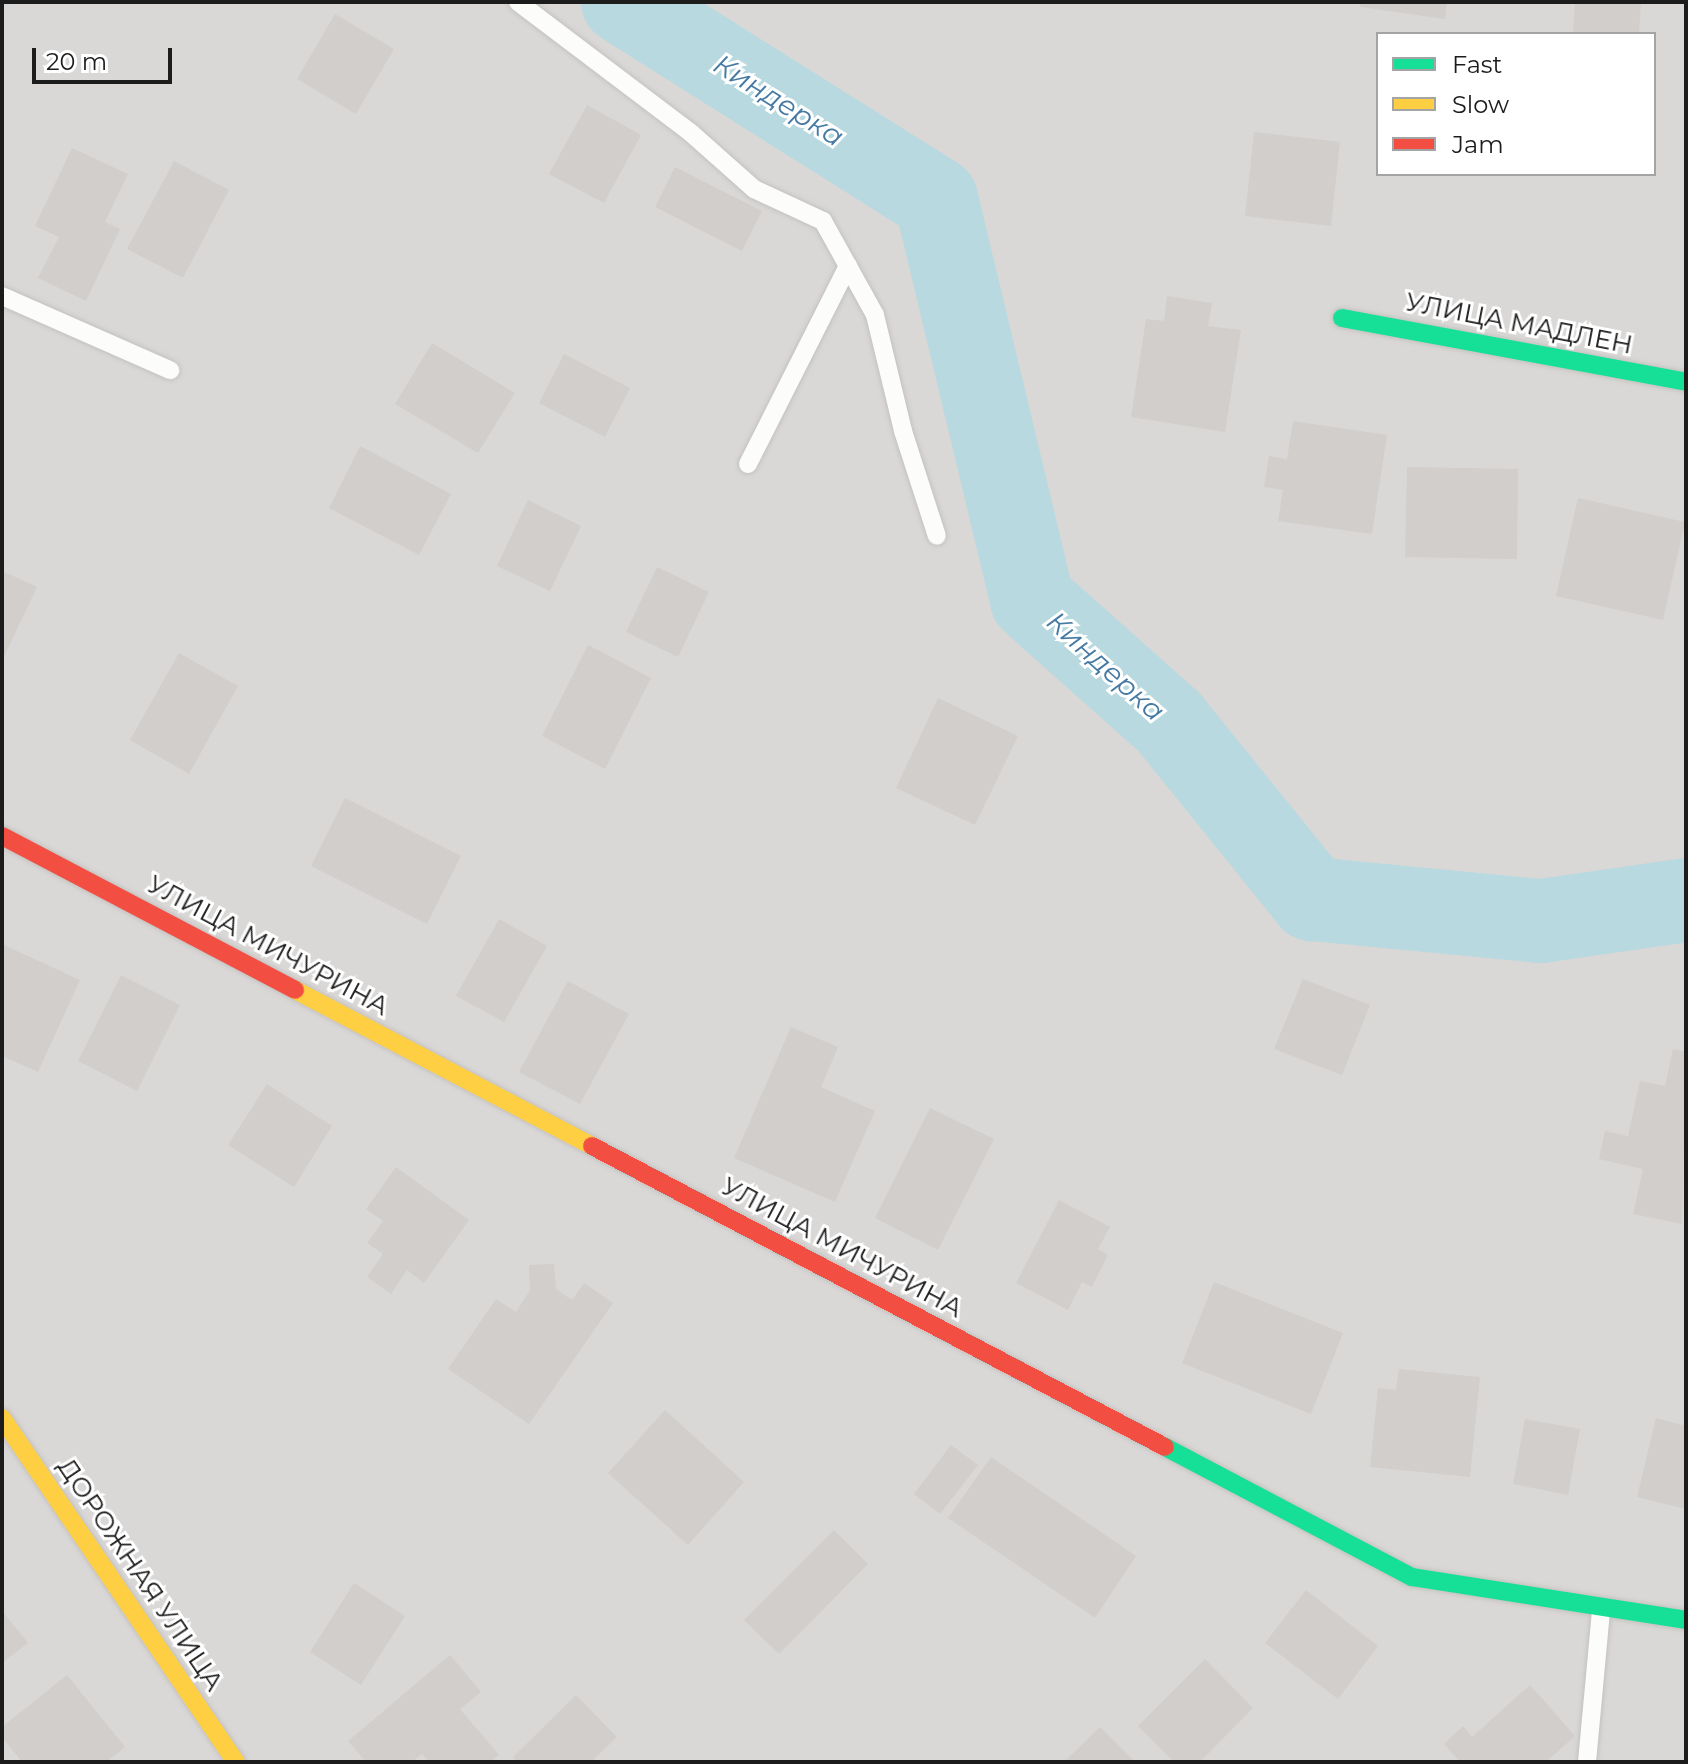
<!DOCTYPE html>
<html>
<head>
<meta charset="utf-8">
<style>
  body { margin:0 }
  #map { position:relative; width:1688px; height:1764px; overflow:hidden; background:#ebe8e5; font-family:Montserrat,sans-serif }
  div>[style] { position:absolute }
  .residential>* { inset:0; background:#dad8d6 }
  .river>* { height:84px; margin:-42px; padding:0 42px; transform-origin:42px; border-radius:42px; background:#b7d9df }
  .building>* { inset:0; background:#d1cecc }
  .roads { filter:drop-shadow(0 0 2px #c3c2c1) drop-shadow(0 0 2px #c3c2c1) }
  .lane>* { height:18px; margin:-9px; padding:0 9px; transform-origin:9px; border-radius:9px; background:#fcfcfb }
  .fast>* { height:18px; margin:-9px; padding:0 9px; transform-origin:9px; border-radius:9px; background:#16e098 }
  .slow>* { height:18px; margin:-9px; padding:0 9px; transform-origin:9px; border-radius:9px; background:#ffcf43 }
  .jam>* { height:18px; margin:-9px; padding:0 9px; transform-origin:9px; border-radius:9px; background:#f24e42 }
  span { translate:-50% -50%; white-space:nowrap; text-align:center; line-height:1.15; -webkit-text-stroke:6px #fff; paint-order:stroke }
  .street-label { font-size:26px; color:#1c1c1c }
  .water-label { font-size:28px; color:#467aa3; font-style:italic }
  .frame { position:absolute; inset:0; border:4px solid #1c1c1c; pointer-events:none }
  .legend { position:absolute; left:1376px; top:32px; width:280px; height:144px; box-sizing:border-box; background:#fff; border:2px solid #a4a4a4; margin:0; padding:10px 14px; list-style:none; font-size:24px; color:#1c1c1c }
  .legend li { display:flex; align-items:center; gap:16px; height:40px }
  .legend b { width:40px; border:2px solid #a4a4a4 }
  .scale { position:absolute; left:32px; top:48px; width:140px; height:36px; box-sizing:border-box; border:4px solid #1c1c1c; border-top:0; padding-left:10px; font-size:24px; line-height:28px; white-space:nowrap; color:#1c1c1c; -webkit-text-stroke:6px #fff; paint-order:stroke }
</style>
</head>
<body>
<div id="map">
  <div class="residential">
    <div style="clip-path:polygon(evenodd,2px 2px,1686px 2px,1686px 1762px,2px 1762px,2px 2px,1378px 34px,1654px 34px,1654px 174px,1378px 174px,1378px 34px)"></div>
  </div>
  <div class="river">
    <div style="left:623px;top:2px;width:370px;rotate:32.2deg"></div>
    <div style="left:936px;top:199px;width:412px;rotate:76.5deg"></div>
    <div style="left:1032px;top:600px;width:183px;rotate:41.7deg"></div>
    <div style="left:1169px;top:722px;width:228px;rotate:51.1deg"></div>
    <div style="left:1312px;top:899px;width:230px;rotate:5.5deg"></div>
    <div style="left:1541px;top:921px;width:147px;rotate:-8.2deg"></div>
  </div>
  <div class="building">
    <div style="clip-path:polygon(1361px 2px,1447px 2px,1445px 19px,1360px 7px)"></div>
    <div style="clip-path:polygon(1575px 2px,1641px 2px,1639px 34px,1573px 34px)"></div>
    <div style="clip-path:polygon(335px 14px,394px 49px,356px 114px,297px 79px)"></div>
    <div style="clip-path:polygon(587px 105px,641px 135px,604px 203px,549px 174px)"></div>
    <div style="clip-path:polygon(1254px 132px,1340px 142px,1331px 226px,1245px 216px)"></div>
    <div style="clip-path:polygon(72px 148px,128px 174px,105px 222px,120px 229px,86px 301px,38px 278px,59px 237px,35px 226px)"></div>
    <div style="clip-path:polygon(174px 161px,229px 190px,183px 278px,127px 249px)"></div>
    <div style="clip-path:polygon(675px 167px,762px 211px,742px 251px,655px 207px)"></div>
    <div style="clip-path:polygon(1167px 296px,1212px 303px,1208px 326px,1241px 330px,1225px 432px,1131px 417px,1146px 319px,1164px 321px)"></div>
    <div style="clip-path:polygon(432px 343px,515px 393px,478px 453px,395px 404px)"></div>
    <div style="clip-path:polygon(564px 354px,630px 388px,605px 437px,539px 403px)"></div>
    <div style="clip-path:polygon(1293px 421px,1387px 435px,1372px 534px,1278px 521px,1283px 490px,1264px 487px,1269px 456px,1287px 459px)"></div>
    <div style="clip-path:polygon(360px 446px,451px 494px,419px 555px,329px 508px)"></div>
    <div style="clip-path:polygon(1407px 467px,1518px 469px,1517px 559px,1405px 557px)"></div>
    <div style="clip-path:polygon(1578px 498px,1685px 522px,1663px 620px,1556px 596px)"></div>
    <div style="clip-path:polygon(528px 500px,581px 526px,550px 591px,497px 566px)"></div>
    <div style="clip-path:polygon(657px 567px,709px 592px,678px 657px,626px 632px)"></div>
    <div style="clip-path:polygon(2px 571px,37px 587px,2px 661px)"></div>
    <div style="clip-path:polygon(588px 645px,651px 678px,605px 769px,542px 736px)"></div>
    <div style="clip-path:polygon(179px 653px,238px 686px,189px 774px,130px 740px)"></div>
    <div style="clip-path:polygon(938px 698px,1018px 736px,975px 825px,896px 788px)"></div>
    <div style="clip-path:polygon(345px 798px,461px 856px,427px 924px,311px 866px)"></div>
    <div style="clip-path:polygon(499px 919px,547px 946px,504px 1022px,456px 996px)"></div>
    <div style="clip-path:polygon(4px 945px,80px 980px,38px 1072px,2px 1056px)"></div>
    <div style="clip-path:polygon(121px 975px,180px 1005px,137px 1091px,78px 1061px)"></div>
    <div style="clip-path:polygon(1303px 979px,1370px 1005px,1342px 1075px,1274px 1049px)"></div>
    <div style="clip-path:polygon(568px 981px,629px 1014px,580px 1104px,519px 1072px)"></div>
    <div style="clip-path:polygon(791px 1027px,838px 1047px,821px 1087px,875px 1111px,835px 1202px,734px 1158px)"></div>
    <div style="clip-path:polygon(1673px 1049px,1686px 1052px,1682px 1224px,1633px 1214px,1643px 1169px,1599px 1159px,1605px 1131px,1628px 1136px,1640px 1081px,1665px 1086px)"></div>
    <div style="clip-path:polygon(267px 1084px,332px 1126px,294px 1187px,228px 1145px)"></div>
    <div style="clip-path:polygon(930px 1108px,994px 1139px,938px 1250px,875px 1218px)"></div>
    <div style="clip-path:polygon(396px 1167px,469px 1220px,424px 1283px,407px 1270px,391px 1294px,367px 1277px,383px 1254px,367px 1243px,383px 1221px,366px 1209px)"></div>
    <div style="clip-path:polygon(1059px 1200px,1110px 1227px,1098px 1249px,1108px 1255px,1092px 1287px,1082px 1282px,1068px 1310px,1016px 1283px)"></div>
    <div style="clip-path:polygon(554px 1264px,556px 1289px,572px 1300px,584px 1283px,613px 1303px,529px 1424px,448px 1369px,496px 1299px,516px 1312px,530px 1290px,529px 1265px)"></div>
    <div style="clip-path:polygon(1214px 1282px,1343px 1333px,1311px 1414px,1182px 1363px)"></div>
    <div style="clip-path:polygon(1399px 1369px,1480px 1377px,1470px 1477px,1370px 1467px,1378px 1388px,1396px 1390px)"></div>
    <div style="clip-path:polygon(665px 1410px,744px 1482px,688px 1545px,608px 1473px)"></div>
    <div style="clip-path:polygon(1656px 1418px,1686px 1426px,1686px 1509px,1637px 1497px)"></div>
    <div style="clip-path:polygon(1525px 1419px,1580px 1429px,1568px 1495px,1513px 1484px)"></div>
    <div style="clip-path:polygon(951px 1445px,978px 1465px,940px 1514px,914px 1494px)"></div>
    <div style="clip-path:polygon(991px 1457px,1136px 1556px,1095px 1618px,948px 1518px)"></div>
    <div style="clip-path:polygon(834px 1530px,868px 1564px,779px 1654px,744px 1620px)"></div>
    <div style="clip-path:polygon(354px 1583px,405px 1616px,361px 1685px,310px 1652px)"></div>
    <div style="clip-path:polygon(1306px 1590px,1378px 1646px,1338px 1699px,1265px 1643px)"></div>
    <div style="clip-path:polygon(2px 1611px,28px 1643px,2px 1663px)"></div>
    <div style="clip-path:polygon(450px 1655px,481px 1692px,460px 1709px,499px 1755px,490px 1762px,429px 1762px,422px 1754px,412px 1762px,366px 1762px,348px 1741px)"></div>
    <div style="clip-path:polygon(1205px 1659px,1253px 1708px,1200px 1762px,1174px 1762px,1138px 1726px)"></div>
    <div style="clip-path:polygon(67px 1675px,125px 1747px,106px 1762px,22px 1762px,2px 1737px,2px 1727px)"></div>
    <div style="clip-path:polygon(1530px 1685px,1575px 1736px,1546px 1762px,1460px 1762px,1444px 1744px,1463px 1726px,1472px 1737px)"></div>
    <div style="clip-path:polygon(576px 1695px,617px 1737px,591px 1762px,517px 1762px,513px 1757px)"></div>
    <div style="clip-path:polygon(1100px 1727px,1135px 1762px,1064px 1762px)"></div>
  </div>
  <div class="roads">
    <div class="lane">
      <div style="left:518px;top:2px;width:217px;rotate:37.1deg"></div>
      <div style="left:691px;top:133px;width:84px;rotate:41.6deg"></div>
      <div style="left:754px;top:189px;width:76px;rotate:24.9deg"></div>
      <div style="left:823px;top:221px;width:107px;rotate:61deg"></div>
      <div style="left:875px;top:315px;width:119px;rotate:76.4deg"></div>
      <div style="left:903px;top:431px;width:110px;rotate:72.1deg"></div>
      <div style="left:2px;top:296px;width:184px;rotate:23.8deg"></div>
      <div style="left:748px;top:464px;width:222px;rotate:-63.2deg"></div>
      <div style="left:1587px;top:1762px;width:152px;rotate:-84.7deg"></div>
    </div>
    <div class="fast">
      <div style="left:1342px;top:318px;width:350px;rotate:10.5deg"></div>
      <div style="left:1165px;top:1447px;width:279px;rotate:27.8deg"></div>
      <div style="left:1412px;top:1577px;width:277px;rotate:8.9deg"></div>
    </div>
    <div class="slow">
      <div style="left:295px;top:990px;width:335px;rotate:27.7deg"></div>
      <div style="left:2px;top:1418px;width:416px;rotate:55.8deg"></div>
    </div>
    <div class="jam">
      <div style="left:2px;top:836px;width:331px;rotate:27.7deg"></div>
      <div style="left:592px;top:1146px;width:647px;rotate:27.71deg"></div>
    </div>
  </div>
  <div class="street-label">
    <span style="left:1519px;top:324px;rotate:11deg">УЛИЦА МАДЛЕН</span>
    <span style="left:268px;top:946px;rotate:28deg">УЛИЦА МИЧУРИНА</span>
    <span style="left:842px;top:1248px;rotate:28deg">УЛИЦА МИЧУРИНА</span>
    <span style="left:140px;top:1575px;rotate:56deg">ДОРОЖНАЯ УЛИЦА</span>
  </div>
  <div class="water-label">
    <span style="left:779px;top:100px;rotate:32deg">Киндерка</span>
    <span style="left:1106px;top:666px;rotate:42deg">Киндерка</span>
  </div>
  <div class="frame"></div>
  <ul class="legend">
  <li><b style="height:10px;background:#16e098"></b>Fast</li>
  <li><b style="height:10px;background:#ffcf43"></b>Slow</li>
  <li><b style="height:10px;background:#f24e42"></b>Jam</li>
  </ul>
  <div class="scale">20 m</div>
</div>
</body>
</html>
